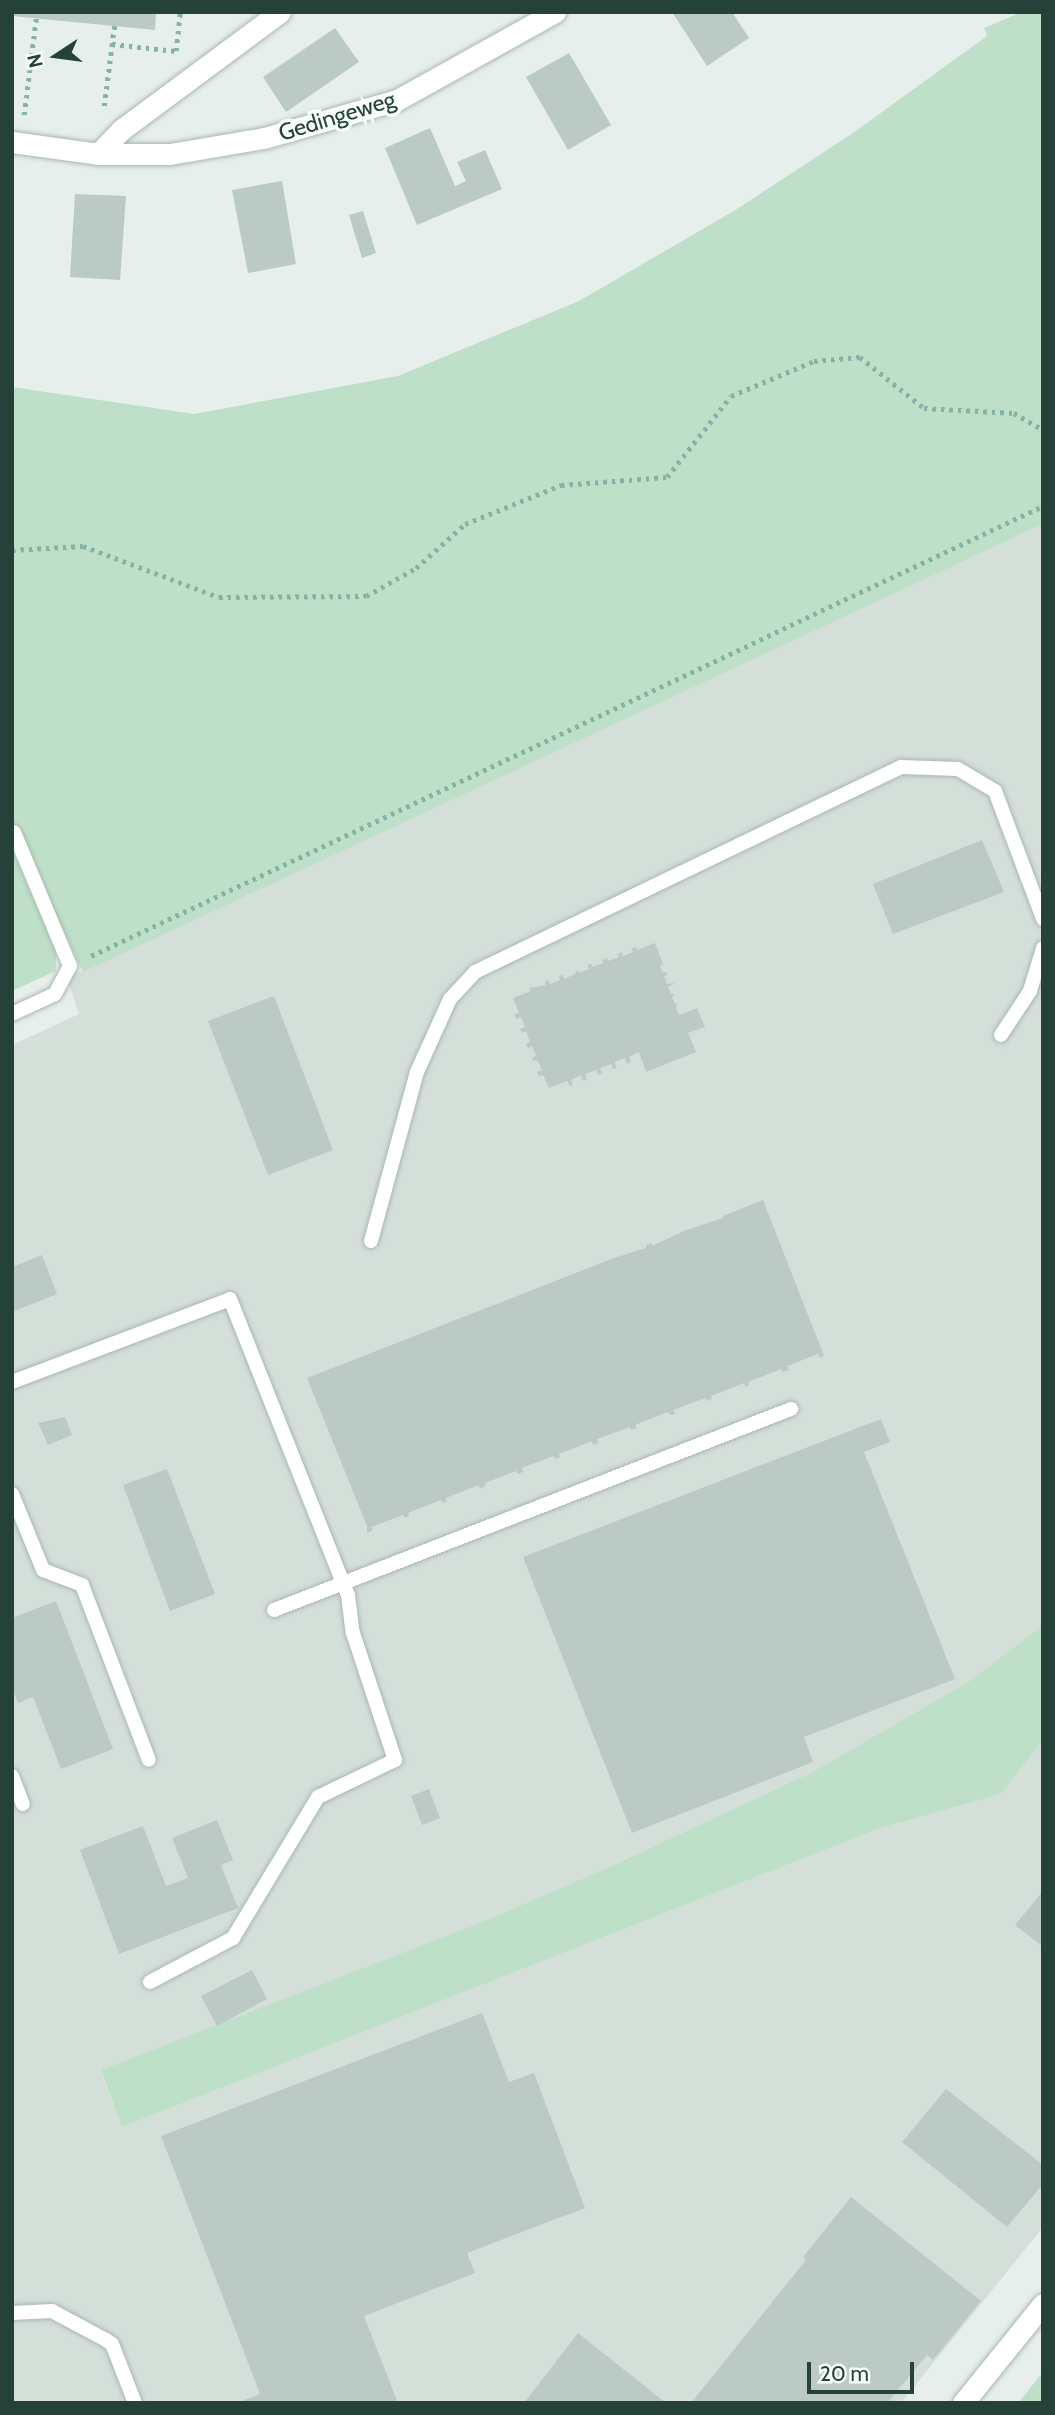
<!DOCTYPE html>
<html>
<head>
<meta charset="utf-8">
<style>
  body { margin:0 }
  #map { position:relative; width:1055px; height:2415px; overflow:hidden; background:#e6efeb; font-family:Cabin,sans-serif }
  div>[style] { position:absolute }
  .built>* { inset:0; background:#d4dfda }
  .green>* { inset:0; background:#bfe0c8 }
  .building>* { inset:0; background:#bbcac4 }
  .path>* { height:4.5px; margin-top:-2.25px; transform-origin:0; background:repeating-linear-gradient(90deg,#86b3a5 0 3.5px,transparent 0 8.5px) }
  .roads { filter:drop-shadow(0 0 2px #a8b8b2) drop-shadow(0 0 2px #a8b8b2) }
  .lane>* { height:14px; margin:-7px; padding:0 7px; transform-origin:7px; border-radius:7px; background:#fff }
  .street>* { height:21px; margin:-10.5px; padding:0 10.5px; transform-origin:10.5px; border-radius:10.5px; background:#fff }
  .secondary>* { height:21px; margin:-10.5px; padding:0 10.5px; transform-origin:10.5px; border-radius:10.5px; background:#fff }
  span { translate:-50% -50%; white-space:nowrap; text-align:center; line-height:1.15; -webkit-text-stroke:7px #f7fbf9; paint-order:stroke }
  .street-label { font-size:23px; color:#24423a }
  .frame { position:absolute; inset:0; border:14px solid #24423a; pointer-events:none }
  .north { position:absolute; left:21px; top:21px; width:70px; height:70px; -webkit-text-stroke:5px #f7fbf9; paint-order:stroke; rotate:257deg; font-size:19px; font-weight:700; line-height:28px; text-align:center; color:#24423a }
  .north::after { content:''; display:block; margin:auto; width:24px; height:32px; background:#24423a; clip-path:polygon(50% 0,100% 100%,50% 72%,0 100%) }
  .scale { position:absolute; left:807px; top:2362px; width:107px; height:32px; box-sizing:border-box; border:4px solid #24423a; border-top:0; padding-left:9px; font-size:21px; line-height:24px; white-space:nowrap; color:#24423a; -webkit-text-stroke:5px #f7fbf9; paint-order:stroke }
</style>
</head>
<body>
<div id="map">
  <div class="built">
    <div style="clip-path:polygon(1043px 524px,1043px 1625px,968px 1682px,812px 1772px,618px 1863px,487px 1920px,101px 2071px,122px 2127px,878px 1829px,1001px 1794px,1043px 1740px,1043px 2227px,901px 2403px,12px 2403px,12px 1045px,79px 1014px,67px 978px)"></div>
  </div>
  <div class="green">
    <div style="clip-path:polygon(1022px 12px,1043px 12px,1043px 524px,83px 972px,12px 820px,12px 387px,194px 414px,398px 376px,579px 301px,737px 209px,853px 133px,987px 36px,984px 28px)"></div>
    <div style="clip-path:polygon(12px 849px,56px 951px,56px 971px,12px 991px)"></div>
    <div style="clip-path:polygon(1043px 1625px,1043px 1740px,1001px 1794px,878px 1829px,122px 2127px,101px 2070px,487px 1920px,618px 1863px,812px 1772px,968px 1682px)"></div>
    <div style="clip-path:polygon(1043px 2372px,1043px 2403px,1018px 2403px)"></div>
  </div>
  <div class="building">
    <div style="clip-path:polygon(12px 12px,156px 12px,155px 30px,12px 16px)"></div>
    <div style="clip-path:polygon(672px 12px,732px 12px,749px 38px,707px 66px)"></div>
    <div style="clip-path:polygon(335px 28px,359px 62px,286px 112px,263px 77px)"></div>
    <div style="clip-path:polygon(569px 53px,611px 125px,568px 150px,526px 77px)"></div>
    <div style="clip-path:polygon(430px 128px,455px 186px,466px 181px,457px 162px,485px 150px,502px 189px,417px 225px,385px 148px)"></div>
    <div style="clip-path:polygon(282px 181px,296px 264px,248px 273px,232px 190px)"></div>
    <div style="clip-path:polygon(75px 194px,126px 196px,120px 280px,70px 277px)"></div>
    <div style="clip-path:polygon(363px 211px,376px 253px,362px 258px,349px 215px)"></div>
    <div style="clip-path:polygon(982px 840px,1004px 892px,893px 934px,873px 884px)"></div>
    <div style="clip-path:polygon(655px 943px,663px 964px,660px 966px,663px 973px,666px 972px,668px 975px,664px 976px,667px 984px,675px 983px,668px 987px,671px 994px,675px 995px,672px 997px,675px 1004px,678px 1003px,676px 1007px,679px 1015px,697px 1008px,705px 1027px,688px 1033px,696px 1052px,646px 1072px,639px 1052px,629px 1057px,631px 1062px,627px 1064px,625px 1058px,614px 1062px,617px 1068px,613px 1069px,611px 1064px,600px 1068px,602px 1074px,599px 1075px,596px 1070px,585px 1074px,587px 1080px,583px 1081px,581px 1075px,571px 1080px,573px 1085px,570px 1086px,567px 1081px,549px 1088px,543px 1075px,539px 1076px,537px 1072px,542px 1070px,537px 1060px,533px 1061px,532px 1058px,536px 1056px,532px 1046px,528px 1048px,526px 1044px,530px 1042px,526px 1031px,522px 1033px,520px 1029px,525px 1027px,521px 1017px,516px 1019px,515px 1014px,519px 1013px,513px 998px,531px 991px,529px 988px,546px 985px,545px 982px,548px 980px,550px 984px,560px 980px,559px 976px,563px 975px,564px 979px,575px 974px,578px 969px,579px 973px,589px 969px,587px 965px,591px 964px,593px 967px,603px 963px,602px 960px,607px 958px,608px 961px,619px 957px,617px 954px,622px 952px,623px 956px,633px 952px,631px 948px,636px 947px,637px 950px)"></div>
    <div style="clip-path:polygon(274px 996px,333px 1150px,268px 1175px,208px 1021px)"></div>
    <div style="clip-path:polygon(763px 1200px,824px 1356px,820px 1358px,818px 1354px,787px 1366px,789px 1370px,783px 1372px,781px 1369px,748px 1382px,749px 1385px,745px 1387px,744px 1383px,711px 1396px,712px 1399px,706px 1401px,706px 1398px,673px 1410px,675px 1414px,670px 1415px,668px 1412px,635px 1425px,637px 1428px,631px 1430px,630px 1427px,597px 1439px,599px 1443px,593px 1445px,592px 1441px,559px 1454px,560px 1457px,555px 1459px,553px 1456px,522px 1468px,523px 1472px,518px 1474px,516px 1471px,485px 1483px,485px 1486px,480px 1489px,479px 1485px,446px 1498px,447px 1501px,443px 1503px,441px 1500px,408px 1513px,409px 1516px,405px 1518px,403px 1515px,371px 1527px,373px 1530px,367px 1533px,367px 1526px,307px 1378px,614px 1258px,646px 1248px,646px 1245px,652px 1243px,652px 1246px,684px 1231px,723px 1218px,723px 1216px)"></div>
    <div style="clip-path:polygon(42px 1255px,57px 1294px,12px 1312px,12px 1267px)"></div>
    <div style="clip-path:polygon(65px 1417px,72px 1435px,48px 1445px,38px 1423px)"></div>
    <div style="clip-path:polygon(881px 1419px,890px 1442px,864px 1452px,955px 1679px,804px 1737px,813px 1762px,632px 1833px,523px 1557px)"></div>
    <div style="clip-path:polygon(167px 1469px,215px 1594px,170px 1611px,123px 1485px)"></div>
    <div style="clip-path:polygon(56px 1601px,113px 1749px,61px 1769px,33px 1697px,18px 1703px,12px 1688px,12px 1618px)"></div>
    <div style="clip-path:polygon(429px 1789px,440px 1818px,422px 1825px,411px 1796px)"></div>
    <div style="clip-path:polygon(217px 1820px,233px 1860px,221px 1865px,238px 1908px,119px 1954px,80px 1850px,143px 1826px,166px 1886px,188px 1878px,172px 1838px)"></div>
    <div style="clip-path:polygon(1043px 1891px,1043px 1947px,1015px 1925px)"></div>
    <div style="clip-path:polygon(252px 1970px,267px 1999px,217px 2026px,201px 1996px)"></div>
    <div style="clip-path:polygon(482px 2013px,509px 2082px,534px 2073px,585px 2208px,467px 2253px,475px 2273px,364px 2316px,398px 2403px,237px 2403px,260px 2394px,161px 2136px)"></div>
    <div style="clip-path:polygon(946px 2089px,1043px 2165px,1043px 2184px,1007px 2227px,902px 2142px)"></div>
    <div style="clip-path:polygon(851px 2197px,981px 2301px,933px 2360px,927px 2355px,887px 2403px,691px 2403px,806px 2260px,803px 2257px)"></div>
    <div style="clip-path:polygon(578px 2333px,666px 2403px,524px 2403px)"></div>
  </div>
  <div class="path">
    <div style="left:115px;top:26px;width:18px;rotate:99deg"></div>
    <div style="left:112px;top:44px;width:64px;rotate:6.2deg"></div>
    <div style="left:176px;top:51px;width:39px;rotate:-84deg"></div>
    <div style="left:104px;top:106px;width:63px;rotate:-82.6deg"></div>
    <div style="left:24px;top:115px;width:98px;rotate:-82.9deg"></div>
    <div style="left:12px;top:550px;width:71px;rotate:-3.2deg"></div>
    <div style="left:83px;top:546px;width:145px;rotate:20.6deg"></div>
    <div style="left:219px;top:597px;width:147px;rotate:-0.4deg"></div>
    <div style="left:366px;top:596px;width:57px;rotate:-29.2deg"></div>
    <div style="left:416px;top:568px;width:66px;rotate:-41.9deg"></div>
    <div style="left:465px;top:524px;width:104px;rotate:-22.1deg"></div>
    <div style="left:561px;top:485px;width:106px;rotate:-4.3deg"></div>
    <div style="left:667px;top:477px;width:103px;rotate:-51.7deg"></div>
    <div style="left:731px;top:396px;width:90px;rotate:-22.9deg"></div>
    <div style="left:814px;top:361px;width:46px;rotate:-5deg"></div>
    <div style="left:860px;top:357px;width:82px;rotate:38.6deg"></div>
    <div style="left:924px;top:408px;width:90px;rotate:3.2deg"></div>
    <div style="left:1014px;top:413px;width:34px;rotate:30deg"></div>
    <div style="left:91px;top:956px;width:1053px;rotate:-25.3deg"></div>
  </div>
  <div class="roads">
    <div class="lane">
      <div style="left:12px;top:1014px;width:47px;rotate:-24.9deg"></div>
      <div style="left:55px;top:994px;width:32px;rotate:-62deg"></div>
      <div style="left:70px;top:966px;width:145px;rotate:-112.7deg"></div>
      <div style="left:1001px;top:1035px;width:53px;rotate:-56.6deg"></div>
      <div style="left:1030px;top:991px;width:45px;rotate:-73.2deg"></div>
      <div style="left:371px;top:1241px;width:175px;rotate:-74.8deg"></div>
      <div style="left:417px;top:1072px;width:80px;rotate:-65.7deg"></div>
      <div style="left:450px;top:999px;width:37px;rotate:-47deg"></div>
      <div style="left:475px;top:972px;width:473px;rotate:-25.7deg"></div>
      <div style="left:901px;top:767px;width:57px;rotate:2deg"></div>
      <div style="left:958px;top:769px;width:43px;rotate:30.7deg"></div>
      <div style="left:995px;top:791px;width:137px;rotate:69.4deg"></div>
      <div style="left:12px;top:1382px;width:233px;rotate:-20.8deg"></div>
      <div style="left:230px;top:1299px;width:319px;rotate:68.3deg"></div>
      <div style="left:348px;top:1595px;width:38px;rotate:83deg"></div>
      <div style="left:353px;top:1633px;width:134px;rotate:71.7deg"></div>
      <div style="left:395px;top:1760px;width:85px;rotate:154.3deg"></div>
      <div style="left:318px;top:1797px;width:165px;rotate:121.1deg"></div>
      <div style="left:233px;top:1938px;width:94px;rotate:152.1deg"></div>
      <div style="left:12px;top:1494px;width:82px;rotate:67.8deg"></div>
      <div style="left:43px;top:1570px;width:42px;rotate:21deg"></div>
      <div style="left:82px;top:1585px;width:187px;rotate:69.1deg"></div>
      <div style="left:274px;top:1610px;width:555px;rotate:-21.25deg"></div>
      <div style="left:12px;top:1776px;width:30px;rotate:69deg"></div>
      <div style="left:12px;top:2313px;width:40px;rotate:-2.9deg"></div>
      <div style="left:52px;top:2311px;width:61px;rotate:28.2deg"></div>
      <div style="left:106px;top:2340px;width:7px;rotate:34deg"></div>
      <div style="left:112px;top:2344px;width:63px;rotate:68.7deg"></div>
    </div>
    <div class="street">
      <div style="left:12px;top:142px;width:87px;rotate:7.9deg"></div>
      <div style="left:98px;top:154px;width:72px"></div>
      <div style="left:170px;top:154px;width:95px;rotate:-9.7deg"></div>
      <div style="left:264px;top:138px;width:138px;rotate:-15.9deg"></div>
      <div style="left:397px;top:100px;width:181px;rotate:-29.1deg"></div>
      <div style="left:98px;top:154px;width:33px;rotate:-46deg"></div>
      <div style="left:121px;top:130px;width:198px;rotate:-36.6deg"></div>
    </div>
    <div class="secondary">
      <div style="left:963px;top:2403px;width:127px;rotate:-51.1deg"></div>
    </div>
  </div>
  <div class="street-label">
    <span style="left:337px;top:116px;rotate:-17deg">Gedingeweg</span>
  </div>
  <div class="frame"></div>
  <div class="north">N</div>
  <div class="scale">20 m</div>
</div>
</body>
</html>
